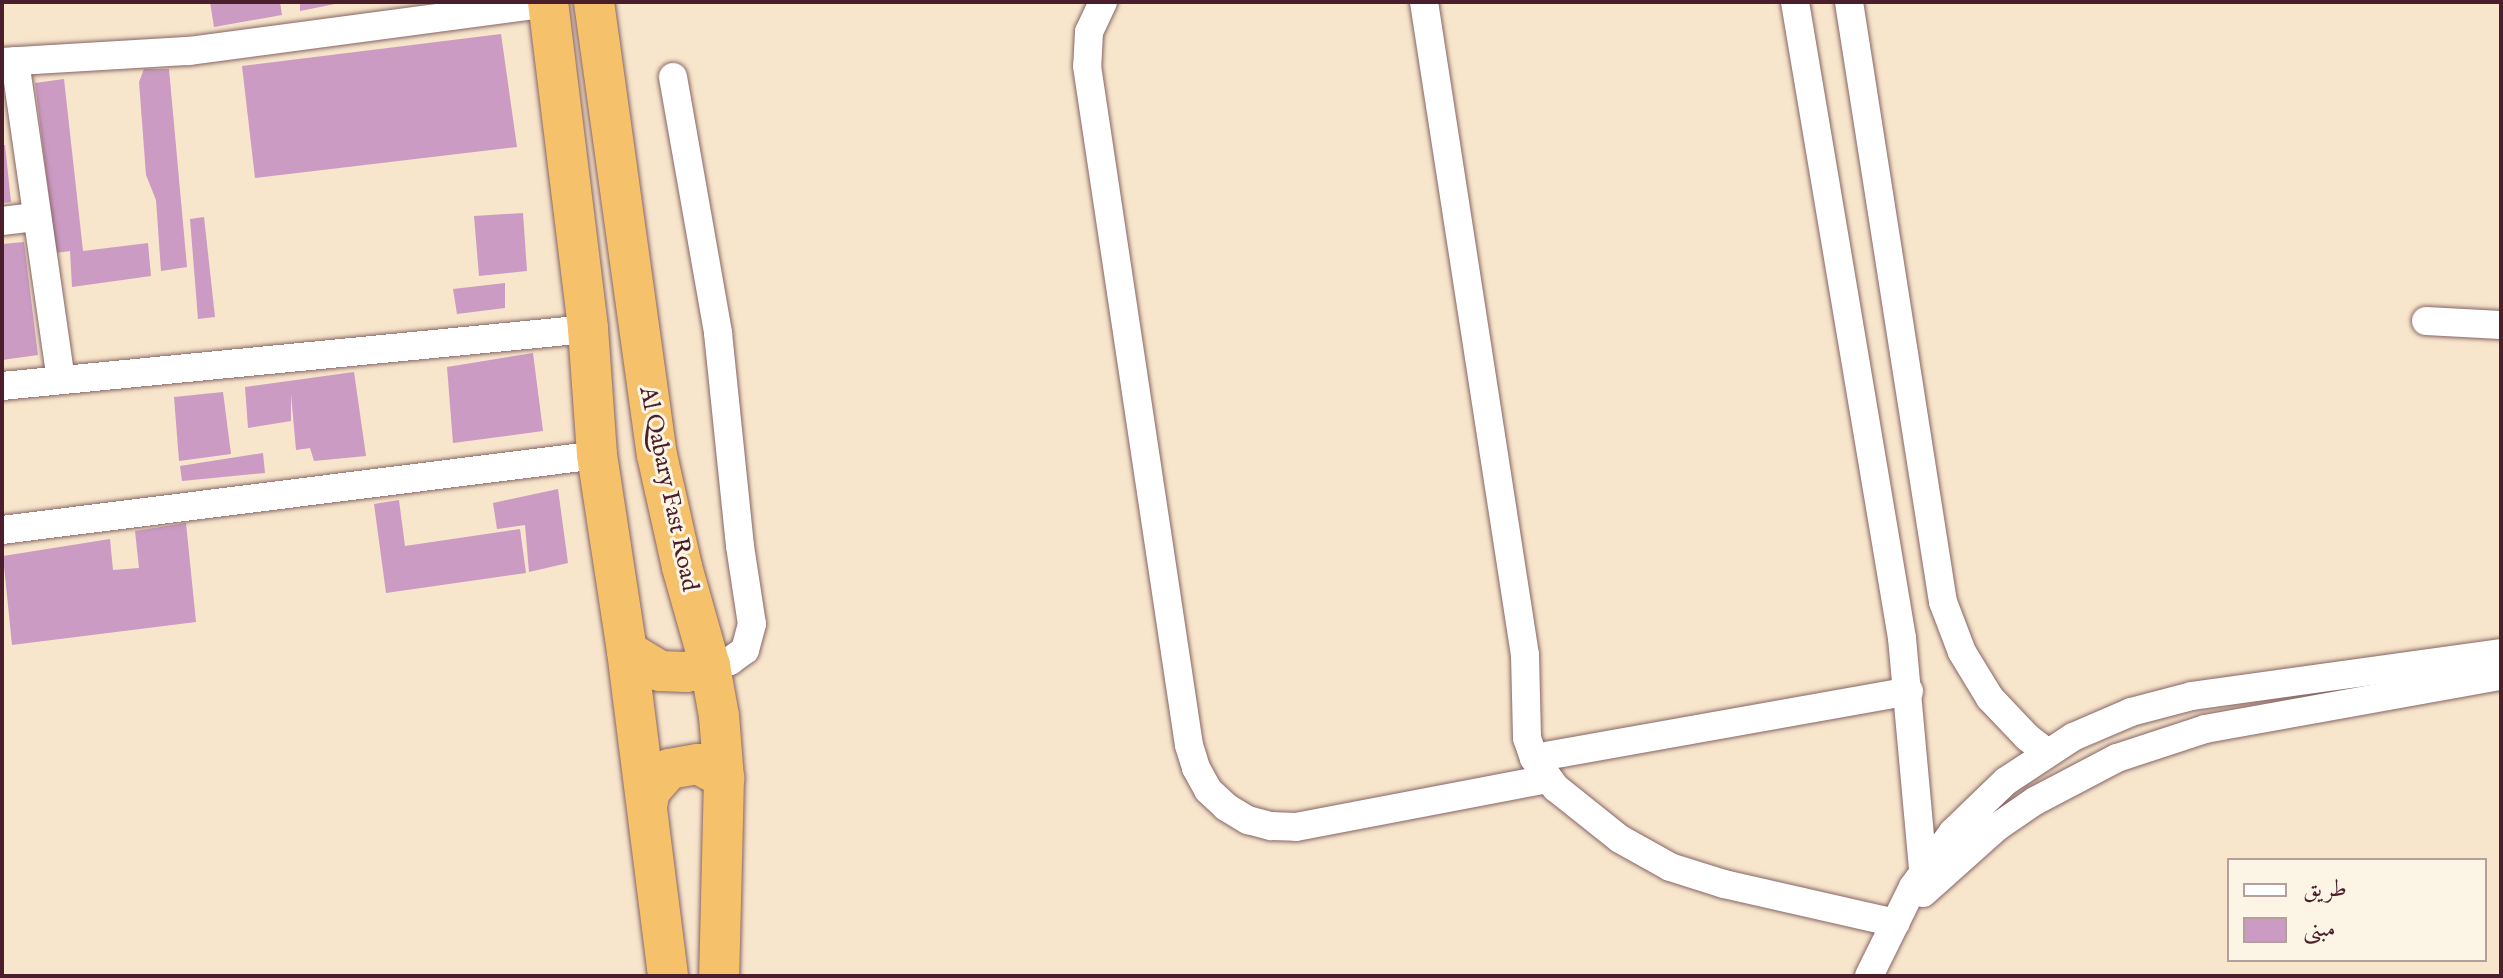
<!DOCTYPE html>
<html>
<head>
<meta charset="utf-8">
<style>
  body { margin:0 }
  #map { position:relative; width:2503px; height:978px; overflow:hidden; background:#f7e5cc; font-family:"IM FELL English",Amiri,serif }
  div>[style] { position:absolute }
  .building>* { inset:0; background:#cb9bc3 }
  .roads { filter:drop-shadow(0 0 2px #876463) drop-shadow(0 0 2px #876463) }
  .minor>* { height:28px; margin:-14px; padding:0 14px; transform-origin:14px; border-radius:14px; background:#fff }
  .highway>* { height:40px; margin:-20px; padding:0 20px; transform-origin:20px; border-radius:20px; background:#f5c16b }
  span { translate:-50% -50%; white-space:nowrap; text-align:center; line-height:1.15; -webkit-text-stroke:6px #fcf5e5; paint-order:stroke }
  .street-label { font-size:24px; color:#4a1f2b }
  .frame { position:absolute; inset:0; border:4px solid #4a1f2b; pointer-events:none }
  .legend { position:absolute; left:2227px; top:858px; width:260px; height:104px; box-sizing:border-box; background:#fcf5e5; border:2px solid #b59f9b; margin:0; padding:10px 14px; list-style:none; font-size:24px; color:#4a1f2b }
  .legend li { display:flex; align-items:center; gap:16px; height:40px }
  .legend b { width:40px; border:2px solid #b59f9b }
</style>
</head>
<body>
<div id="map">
  <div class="building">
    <div style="clip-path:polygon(210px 2px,280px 2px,282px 15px,214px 27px)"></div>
    <div style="clip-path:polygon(300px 2px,340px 2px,340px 3px,300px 11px)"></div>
    <div style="clip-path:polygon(501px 34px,517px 147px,255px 178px,242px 66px)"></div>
    <div style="clip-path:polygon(144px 69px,169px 69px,187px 267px,161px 271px,156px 200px,146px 175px,139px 82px)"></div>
    <div style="clip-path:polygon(64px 79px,83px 251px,148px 243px,151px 276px,72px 287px,70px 251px,56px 253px,35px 83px)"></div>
    <div style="clip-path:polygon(2px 145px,5px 145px,11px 202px,2px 203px)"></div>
    <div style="clip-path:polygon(523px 213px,527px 271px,479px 276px,474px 216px)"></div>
    <div style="clip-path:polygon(204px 217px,215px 317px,198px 319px,190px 219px)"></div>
    <div style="clip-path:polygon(24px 242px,38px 355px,2px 360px,2px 244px)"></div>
    <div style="clip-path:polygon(505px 283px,505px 308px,457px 314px,453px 289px)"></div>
    <div style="clip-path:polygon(533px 353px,543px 431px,453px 443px,447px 367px)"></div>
    <div style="clip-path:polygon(354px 372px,366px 456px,314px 461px,310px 448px,296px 450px,291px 394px,291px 421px,248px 428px,245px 387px)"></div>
    <div style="clip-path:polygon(223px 392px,231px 454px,179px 461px,174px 397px)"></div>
    <div style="clip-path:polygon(263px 453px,265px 473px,182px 481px,180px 466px)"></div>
    <div style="clip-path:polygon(558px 489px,568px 563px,529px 572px,525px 525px,497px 529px,493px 503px)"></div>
    <div style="clip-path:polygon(399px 500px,405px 546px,520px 529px,526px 573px,386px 593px,374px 504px)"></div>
    <div style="clip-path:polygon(186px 523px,196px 622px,12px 645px,3px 556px,110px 539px,113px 570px,139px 568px,135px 531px)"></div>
  </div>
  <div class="roads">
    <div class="minor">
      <div style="left:1103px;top:2px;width:33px;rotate:115deg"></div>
      <div style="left:1089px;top:32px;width:34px;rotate:93deg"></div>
      <div style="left:1087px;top:66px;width:687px;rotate:81.46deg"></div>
      <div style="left:1189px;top:745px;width:24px;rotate:73deg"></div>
      <div style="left:1196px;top:768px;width:25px;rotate:61deg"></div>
      <div style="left:1208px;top:790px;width:25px;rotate:43deg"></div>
      <div style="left:1226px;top:807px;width:26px;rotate:31deg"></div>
      <div style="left:1248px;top:820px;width:24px;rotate:15deg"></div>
      <div style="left:1271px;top:826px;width:25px;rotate:2deg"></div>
      <div style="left:1296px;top:827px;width:256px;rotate:-10.8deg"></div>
      <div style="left:1424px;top:2px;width:661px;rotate:81.21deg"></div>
      <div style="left:1525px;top:655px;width:83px;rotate:88.6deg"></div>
      <div style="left:1527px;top:738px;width:21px;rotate:71deg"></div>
      <div style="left:1534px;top:758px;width:37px;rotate:54deg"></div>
      <div style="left:1556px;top:788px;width:82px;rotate:38.6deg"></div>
      <div style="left:1620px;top:839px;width:57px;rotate:29.2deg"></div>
      <div style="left:1670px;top:867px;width:57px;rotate:17.5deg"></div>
      <div style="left:1724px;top:884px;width:176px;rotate:12.8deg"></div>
      <div style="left:1795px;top:2px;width:645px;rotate:80.45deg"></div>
      <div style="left:1902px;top:638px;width:233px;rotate:84.8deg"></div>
      <div style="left:1849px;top:2px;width:607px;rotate:81.1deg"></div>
      <div style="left:1943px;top:602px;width:53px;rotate:69.2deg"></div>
      <div style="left:1962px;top:652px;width:54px;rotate:58.7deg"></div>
      <div style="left:1990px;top:698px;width:54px;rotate:46.5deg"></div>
      <div style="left:2027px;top:737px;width:24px;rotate:38deg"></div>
      <div style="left:15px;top:61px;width:322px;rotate:81.8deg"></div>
      <div style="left:2px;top:62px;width:187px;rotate:-3.4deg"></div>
      <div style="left:189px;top:51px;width:362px;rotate:-7.6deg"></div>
      <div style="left:673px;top:77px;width:260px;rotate:80deg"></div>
      <div style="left:718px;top:333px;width:214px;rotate:84.1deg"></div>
      <div style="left:740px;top:546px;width:79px;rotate:81.3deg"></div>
      <div style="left:752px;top:624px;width:27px;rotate:105deg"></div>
      <div style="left:745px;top:650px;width:19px;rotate:144deg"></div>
      <div style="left:730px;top:661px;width:21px;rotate:166deg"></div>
      <div style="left:2px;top:221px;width:35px;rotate:-7deg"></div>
      <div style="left:2426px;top:321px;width:75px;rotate:3.1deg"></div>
      <div style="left:2px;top:386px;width:589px;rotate:-5.56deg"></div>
      <div style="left:2px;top:530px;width:600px;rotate:-7.18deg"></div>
      <div style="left:1534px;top:758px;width:381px;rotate:-10.1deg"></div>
      <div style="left:1923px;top:893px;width:99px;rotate:-41.7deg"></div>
      <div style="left:1997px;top:827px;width:46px;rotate:-34.4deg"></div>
      <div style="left:2035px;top:801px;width:93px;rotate:-27.7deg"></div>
      <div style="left:2117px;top:758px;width:93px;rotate:-18.2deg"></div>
      <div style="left:2205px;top:729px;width:301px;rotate:-10.2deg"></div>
      <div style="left:1869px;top:976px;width:99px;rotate:-63.7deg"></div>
      <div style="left:1913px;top:887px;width:68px;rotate:-54deg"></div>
      <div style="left:1953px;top:832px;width:74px;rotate:-43.9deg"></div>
      <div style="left:2006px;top:781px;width:80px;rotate:-33.3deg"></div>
      <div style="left:2073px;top:737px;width:63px;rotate:-23.3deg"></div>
      <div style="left:2131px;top:712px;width:63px;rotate:-14.7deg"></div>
      <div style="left:2192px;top:696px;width:312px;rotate:-7.9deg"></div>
    </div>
    <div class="highway">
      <div style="left:548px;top:2px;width:329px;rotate:83deg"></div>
      <div style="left:588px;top:329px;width:126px;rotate:85.9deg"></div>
      <div style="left:597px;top:455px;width:198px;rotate:81.3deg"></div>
      <div style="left:627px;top:651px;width:328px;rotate:82.8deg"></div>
      <div style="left:594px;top:2px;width:457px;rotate:82.1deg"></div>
      <div style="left:657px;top:455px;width:115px;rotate:77.4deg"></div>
      <div style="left:682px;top:567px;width:103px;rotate:74.2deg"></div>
      <div style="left:710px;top:666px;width:51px;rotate:79.8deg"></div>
      <div style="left:719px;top:716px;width:62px;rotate:85.4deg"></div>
      <div style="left:724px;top:778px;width:198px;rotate:91.4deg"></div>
      <div style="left:627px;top:651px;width:39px;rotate:31deg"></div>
      <div style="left:660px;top:671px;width:26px;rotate:2deg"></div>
      <div style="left:686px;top:672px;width:25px;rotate:-14deg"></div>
      <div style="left:647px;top:806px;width:15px;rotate:-79deg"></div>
      <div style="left:650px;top:791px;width:29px;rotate:-49deg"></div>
      <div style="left:669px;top:769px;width:29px;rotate:-10deg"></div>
      <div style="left:698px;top:764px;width:30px;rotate:28deg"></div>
    </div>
  </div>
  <div class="street-label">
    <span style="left:668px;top:489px;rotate:78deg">Al Qabary Fast Road</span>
  </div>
  <div class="frame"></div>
  <ul class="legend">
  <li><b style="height:10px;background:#fff"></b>طريق</li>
  <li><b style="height:22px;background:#cb9bc3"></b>مبنى</li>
  </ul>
</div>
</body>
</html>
